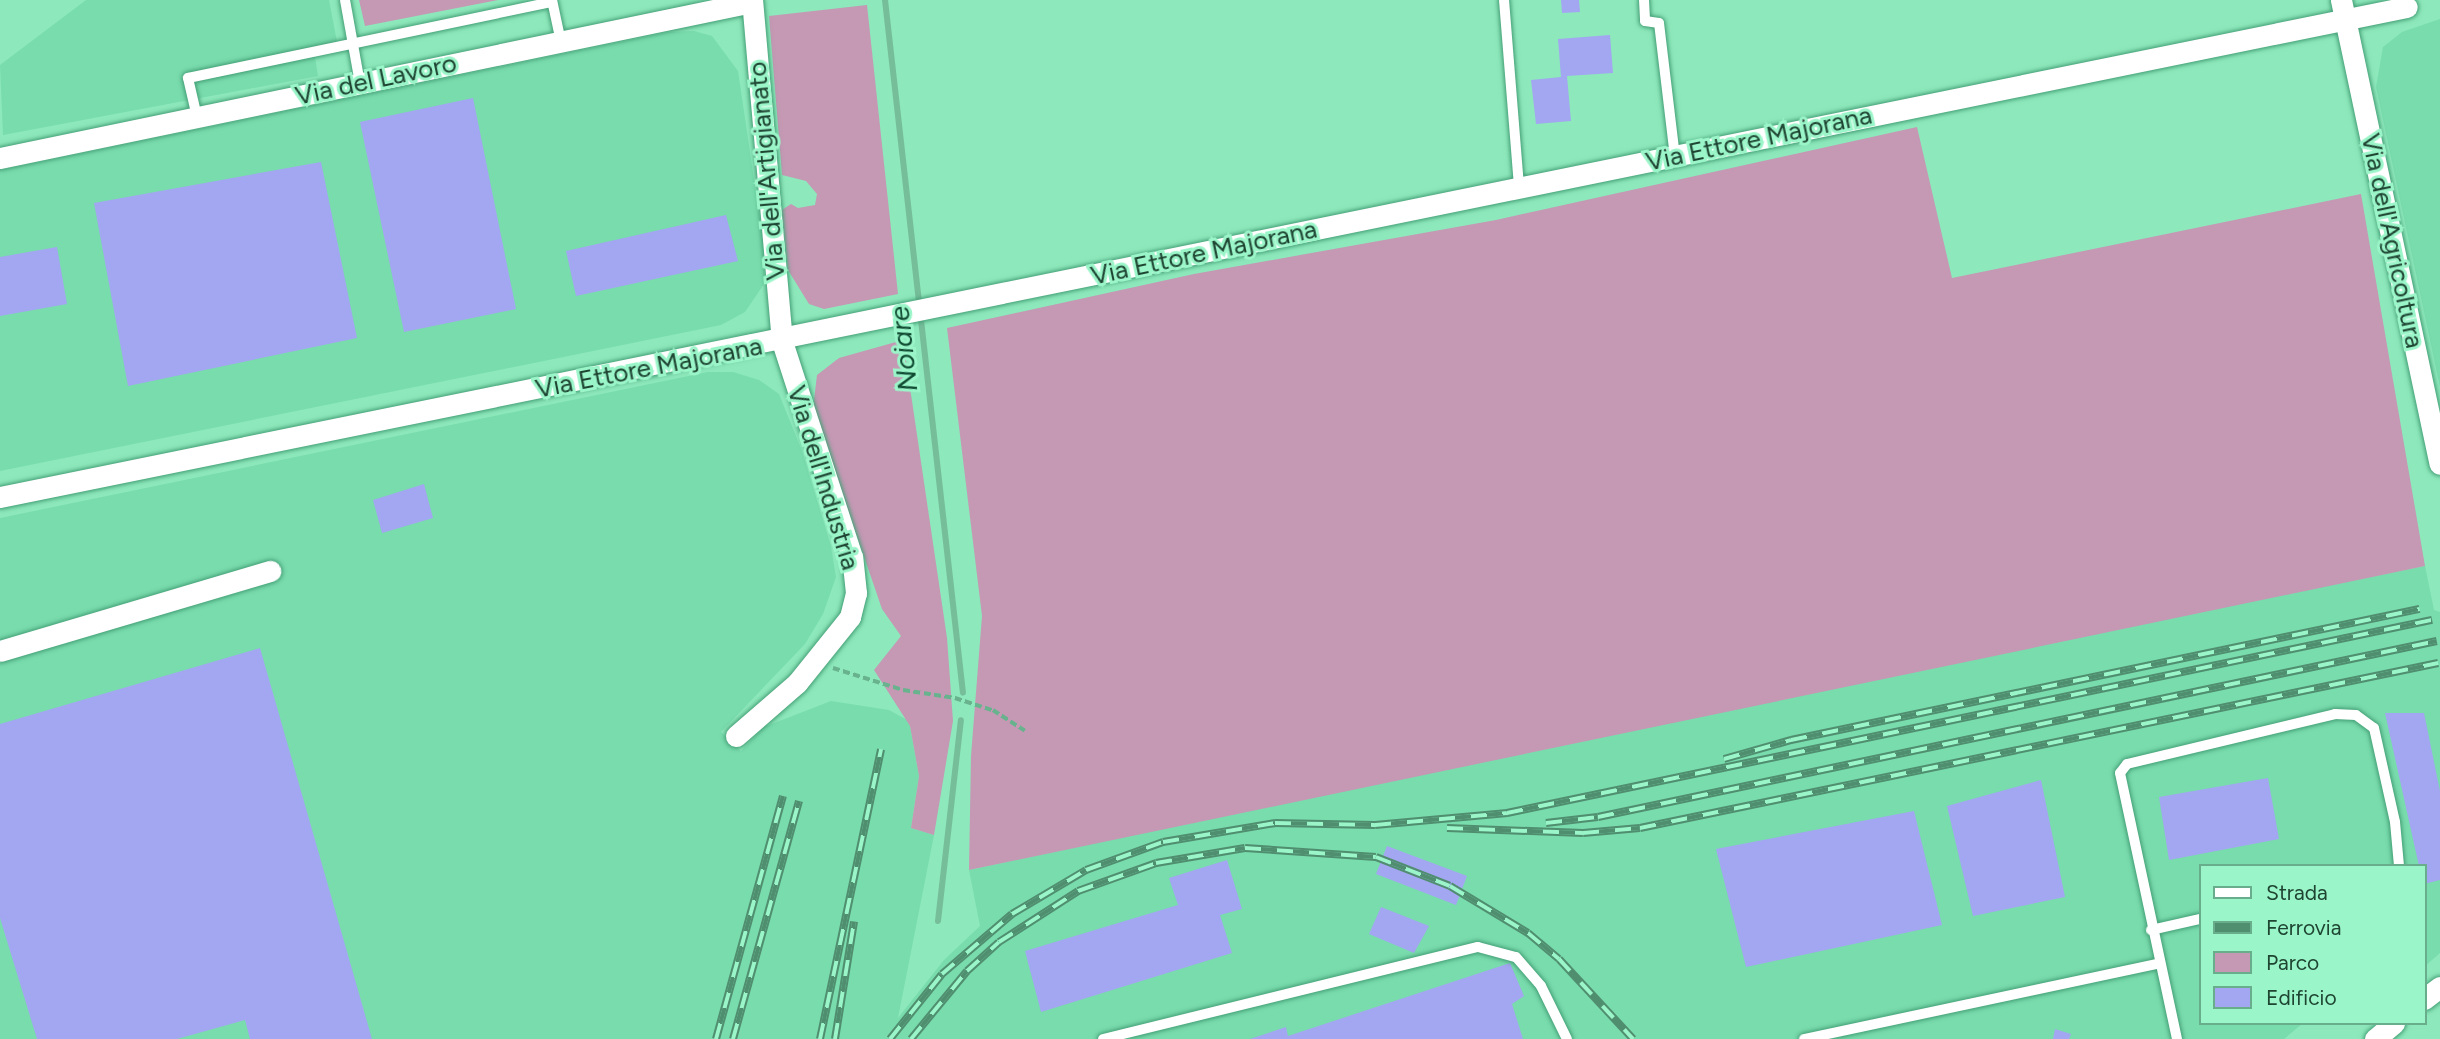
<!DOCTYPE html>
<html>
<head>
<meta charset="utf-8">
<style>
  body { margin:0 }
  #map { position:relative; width:2440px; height:1039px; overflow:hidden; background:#8de8bb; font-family:Figtree,sans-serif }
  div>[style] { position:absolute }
  .built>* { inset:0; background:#79dcad }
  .green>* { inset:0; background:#c598b4 }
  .stream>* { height:6px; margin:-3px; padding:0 3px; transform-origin:3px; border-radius:3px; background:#76bd9a }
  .building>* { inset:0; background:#a3a6f1 }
  .path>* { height:3.5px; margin-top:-1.75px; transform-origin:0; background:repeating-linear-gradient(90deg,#68b28e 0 7px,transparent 0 10.5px) }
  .roads { filter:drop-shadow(0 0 2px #449f76) drop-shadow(0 0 2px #449f76) }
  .service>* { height:10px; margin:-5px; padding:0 5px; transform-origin:5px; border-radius:5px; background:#fff }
  .minor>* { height:21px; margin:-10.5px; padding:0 10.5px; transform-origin:10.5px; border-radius:10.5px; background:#fff }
  .rail>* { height:8px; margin-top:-4px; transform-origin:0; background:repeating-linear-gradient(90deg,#9af5c8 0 16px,#508e70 0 32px); box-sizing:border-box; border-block:2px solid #508e70 }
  span { translate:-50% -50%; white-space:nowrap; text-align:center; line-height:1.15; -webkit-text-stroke:6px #9af5c8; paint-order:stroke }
  .street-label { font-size:26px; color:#1e4432 }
  .water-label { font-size:28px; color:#104a32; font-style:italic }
  .legend { position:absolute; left:2199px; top:864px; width:228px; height:161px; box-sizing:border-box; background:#9af5c8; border:2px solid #68ae8c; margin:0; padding:9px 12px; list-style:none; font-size:21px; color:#1e4432 }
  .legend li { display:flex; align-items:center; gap:14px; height:35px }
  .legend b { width:35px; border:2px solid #68ae8c }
</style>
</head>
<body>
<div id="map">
  <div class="built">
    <div style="clip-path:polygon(86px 0,329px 0,338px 47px,314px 51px,318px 76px,3px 135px,0 65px)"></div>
    <div style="clip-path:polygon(2440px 19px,2440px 387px,2376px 87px,2383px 47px,2402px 32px)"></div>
    <div style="clip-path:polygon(694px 31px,712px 36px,738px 71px,764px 247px,764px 284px,745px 312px,721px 325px,0 471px,0 170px,669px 32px)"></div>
    <div style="clip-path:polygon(708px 372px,733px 372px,759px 380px,779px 394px,802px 451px,831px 546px,836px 577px,823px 614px,805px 644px,721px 732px,741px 751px,764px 727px,831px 701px,889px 710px,909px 721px,919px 776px,911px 828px,934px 835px,898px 1018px,944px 960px,980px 926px,969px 870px,1957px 660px,2425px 566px,2434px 610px,2440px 612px,2440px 953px,2424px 967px,2424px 866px,2200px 866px,2200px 1023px,2303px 1023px,2284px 1039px,0 1039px,0 518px)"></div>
  </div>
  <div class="green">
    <div style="clip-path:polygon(359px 0,498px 0,365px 26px)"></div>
    <div style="clip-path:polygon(867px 5px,898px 294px,824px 309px,809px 304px,788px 270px,782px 210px,791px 204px,798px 208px,815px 205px,817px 194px,806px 181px,782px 175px,769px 16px)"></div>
    <div style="clip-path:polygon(1917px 127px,1952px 278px,2361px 194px,2425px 566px,969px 870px,971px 756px,982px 616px,947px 328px,1194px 274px,1496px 220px)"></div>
    <div style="clip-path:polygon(903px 340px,947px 638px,953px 721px,934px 835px,911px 828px,919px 776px,910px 726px,874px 670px,901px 636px,882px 609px,813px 408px,817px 375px,839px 358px)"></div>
  </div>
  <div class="stream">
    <div style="left:885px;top:0;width:697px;rotate:83.58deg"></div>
    <div style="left:938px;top:921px;width:202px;rotate:-83.5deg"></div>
  </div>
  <div class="building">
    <div style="clip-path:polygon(1561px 0,1579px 0,1580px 12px,1562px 13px)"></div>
    <div style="clip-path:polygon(1610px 35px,1613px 73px,1567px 76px,1571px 121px,1536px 124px,1531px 80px,1561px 77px,1558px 39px)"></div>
    <div style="clip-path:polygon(473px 98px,516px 309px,404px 332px,360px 122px)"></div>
    <div style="clip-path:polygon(321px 162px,357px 338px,128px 386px,94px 203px)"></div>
    <div style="clip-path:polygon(726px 215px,738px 261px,576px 296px,566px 251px)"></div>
    <div style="clip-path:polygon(57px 247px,67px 304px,0 316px,0 257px)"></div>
    <div style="clip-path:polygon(424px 484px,433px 518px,382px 533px,373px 500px)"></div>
    <div style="clip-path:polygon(260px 648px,372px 1039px,250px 1039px,245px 1020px,177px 1039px,37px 1039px,0 918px,0 724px)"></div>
    <div style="clip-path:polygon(2385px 713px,2424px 713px,2440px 791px,2440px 880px,2424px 884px,2424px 866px,2419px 866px)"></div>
    <div style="clip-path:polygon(2268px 778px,2279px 839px,2169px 860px,2159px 797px)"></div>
    <div style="clip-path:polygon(2041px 780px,2065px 897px,1973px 916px,1947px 806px)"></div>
    <div style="clip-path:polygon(1914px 811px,1942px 925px,1746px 967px,1716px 849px)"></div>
    <div style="clip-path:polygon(1387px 846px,1467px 876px,1456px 905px,1376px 874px)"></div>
    <div style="clip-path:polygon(1227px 860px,1242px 909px,1220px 915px,1232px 953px,1041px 1012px,1025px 951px,1178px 905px,1169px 878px)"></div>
    <div style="clip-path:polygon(1381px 907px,1429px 926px,1414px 953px,1369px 934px)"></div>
    <div style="clip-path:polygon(1510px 963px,1524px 996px,1512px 1004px,1523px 1039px,1250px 1039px,1286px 1027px,1288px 1036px)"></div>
    <div style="clip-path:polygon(2055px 1029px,2071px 1034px,2069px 1039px,2053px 1039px)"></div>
  </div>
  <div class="path">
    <div style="left:833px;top:668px;width:73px;rotate:17.4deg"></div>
    <div style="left:903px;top:690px;width:53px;rotate:8.7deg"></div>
    <div style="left:955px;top:698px;width:40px;rotate:18deg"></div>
    <div style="left:993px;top:710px;width:38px;rotate:33deg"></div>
  </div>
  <div class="roads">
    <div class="service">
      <div style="left:345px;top:0;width:84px;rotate:79.8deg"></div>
      <div style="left:552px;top:0;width:43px;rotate:77.9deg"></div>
      <div style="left:1504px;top:0;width:188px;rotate:85.4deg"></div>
      <div style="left:1644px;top:0;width:21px;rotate:87deg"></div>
      <div style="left:1645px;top:21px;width:14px;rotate:8deg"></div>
      <div style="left:1659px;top:23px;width:135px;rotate:83.2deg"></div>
      <div style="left:197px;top:117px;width:40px;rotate:-103deg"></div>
      <div style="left:188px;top:78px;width:372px;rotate:-11.8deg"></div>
      <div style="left:2151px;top:930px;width:50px;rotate:-12.7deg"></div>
      <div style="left:1103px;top:1039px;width:386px;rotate:-13.8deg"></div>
      <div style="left:1478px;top:947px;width:39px;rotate:15deg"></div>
      <div style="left:1516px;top:957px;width:38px;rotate:49deg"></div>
      <div style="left:1541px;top:986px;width:59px;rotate:63.9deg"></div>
      <div style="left:1804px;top:1039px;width:362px;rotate:-12deg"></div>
      <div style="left:2177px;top:1039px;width:272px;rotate:-102.1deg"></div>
      <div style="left:2120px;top:773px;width:11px;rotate:-52deg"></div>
      <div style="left:2127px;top:764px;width:214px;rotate:-13.5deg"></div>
      <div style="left:2335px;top:714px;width:21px;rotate:3deg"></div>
      <div style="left:2356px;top:715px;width:22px;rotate:36deg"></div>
      <div style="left:2374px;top:728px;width:96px;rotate:77.4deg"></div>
      <div style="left:2395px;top:822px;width:44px;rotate:84.8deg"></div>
    </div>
    <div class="minor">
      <div style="left:2341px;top:0;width:474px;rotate:78deg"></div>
      <div style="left:0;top:158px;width:768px;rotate:-11.72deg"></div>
      <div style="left:0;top:497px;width:2456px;rotate:-11.51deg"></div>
      <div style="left:0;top:651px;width:282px;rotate:-16.5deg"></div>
      <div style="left:736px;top:736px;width:81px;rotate:-41deg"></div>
      <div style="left:797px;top:683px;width:85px;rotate:-51.2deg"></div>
      <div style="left:850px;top:617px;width:25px;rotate:-76deg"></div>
      <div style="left:856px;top:593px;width:36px;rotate:-96deg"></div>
      <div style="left:852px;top:557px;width:226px;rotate:-108deg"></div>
      <div style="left:782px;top:342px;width:343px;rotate:-95deg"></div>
      <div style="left:2424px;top:999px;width:20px;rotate:-37deg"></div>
      <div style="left:2375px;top:1039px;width:25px;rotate:-40deg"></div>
    </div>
  </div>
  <div class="rail">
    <div style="left:1724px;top:759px;width:70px;rotate:-15.8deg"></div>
    <div style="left:1791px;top:740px;width:642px;rotate:-11.78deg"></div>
    <div style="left:1546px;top:823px;width:52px;rotate:-6.6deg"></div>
    <div style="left:1598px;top:817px;width:857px;rotate:-11.85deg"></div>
    <div style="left:1447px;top:828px;width:136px;rotate:2.1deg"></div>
    <div style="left:1583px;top:833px;width:57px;rotate:-5deg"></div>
    <div style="left:1640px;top:828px;width:815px;rotate:-11.68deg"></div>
    <div style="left:716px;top:1039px;width:252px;rotate:-74.6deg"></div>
    <div style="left:733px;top:1039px;width:247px;rotate:-74.5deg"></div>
    <div style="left:820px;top:1039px;width:296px;rotate:-78.1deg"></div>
    <div style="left:835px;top:1039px;width:119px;rotate:-80.8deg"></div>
    <div style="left:890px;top:1039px;width:83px;rotate:-51.3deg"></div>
    <div style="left:942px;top:974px;width:92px;rotate:-40.6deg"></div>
    <div style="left:1012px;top:914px;width:86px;rotate:-30.7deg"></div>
    <div style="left:1086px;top:870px;width:82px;rotate:-20deg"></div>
    <div style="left:1163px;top:842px;width:114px;rotate:-9.6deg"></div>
    <div style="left:1275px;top:823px;width:100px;rotate:1.1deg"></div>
    <div style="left:1375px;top:825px;width:133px;rotate:-5.2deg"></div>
    <div style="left:1507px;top:813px;width:945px;rotate:-11.79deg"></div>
    <div style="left:911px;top:1039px;width:88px;rotate:-50.5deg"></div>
    <div style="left:967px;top:971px;width:43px;rotate:-42.2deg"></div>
    <div style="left:999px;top:942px;width:94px;rotate:-32.8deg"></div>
    <div style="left:1078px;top:891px;width:83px;rotate:-19.7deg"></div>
    <div style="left:1156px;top:863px;width:90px;rotate:-9.6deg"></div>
    <div style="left:1245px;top:848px;width:131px;rotate:3.9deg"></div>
    <div style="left:1376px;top:857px;width:79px;rotate:21.4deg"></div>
    <div style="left:1450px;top:886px;width:91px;rotate:31.1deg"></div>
    <div style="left:1528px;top:933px;width:40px;rotate:40deg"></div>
    <div style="left:1559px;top:959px;width:109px;rotate:47.2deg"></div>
  </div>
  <div class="street-label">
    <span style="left:376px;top:80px;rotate:-12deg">Via del Lavoro</span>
    <span style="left:1759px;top:139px;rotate:-12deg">Via Ettore Majorana</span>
    <span style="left:767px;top:171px;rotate:-95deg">Via dell'Artigianato</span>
    <span style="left:2392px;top:241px;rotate:78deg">Via dell'Agricoltura</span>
    <span style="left:1204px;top:253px;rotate:-12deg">Via Ettore Majorana</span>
    <span style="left:649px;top:368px;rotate:-11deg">Via Ettore Majorana</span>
    <span style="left:823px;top:478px;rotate:73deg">Via dell'Industria</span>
  </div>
  <div class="water-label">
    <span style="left:903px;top:349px;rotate:-96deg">Noiare</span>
  </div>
  <ul class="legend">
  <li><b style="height:9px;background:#fff"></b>Strada</li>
  <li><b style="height:9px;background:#508e70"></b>Ferrovia</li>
  <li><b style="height:19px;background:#c598b4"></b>Parco</li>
  <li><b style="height:19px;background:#a3a6f1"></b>Edificio</li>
  </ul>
</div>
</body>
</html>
